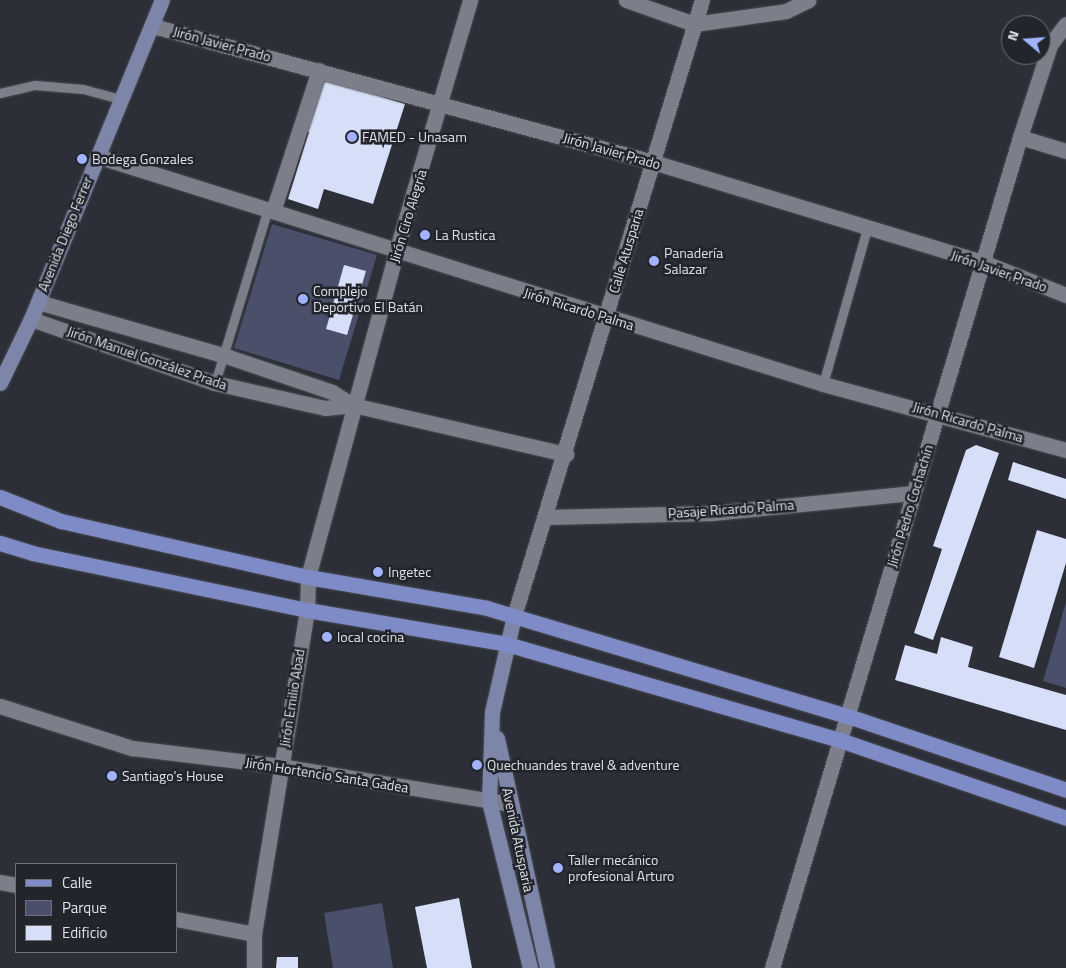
<!DOCTYPE html>
<html>
<head>
<meta charset="utf-8">
<style>
  body { margin:0 }
  #map { position:relative; width:1066px; height:968px; overflow:hidden; background:#2c2f38; font-family:"Titillium Web",sans-serif }
  div>[style] { position:absolute }
  .green>* { inset:0; background:#4a5069 }
  .building>* { inset:0; background:#d7def8 }
  .roads { filter:drop-shadow(0 0 1px #4a4c53) drop-shadow(0 0 1px #4a4c53) }
  .lane>* { height:9px; margin:-4.5px; padding:0 4.5px; transform-origin:4.5px; border-radius:4.5px; background:#7c7f8a }
  .street>* { height:15px; margin:-7.5px; padding:0 7.5px; transform-origin:7.5px; border-radius:7.5px; background:#7c7f8a }
  .secondary>* { height:15px; margin:-7.5px; padding:0 7.5px; transform-origin:7.5px; border-radius:7.5px; background:#7d85a8 }
  .primary>* { height:15px; margin:-7.5px; padding:0 7.5px; transform-origin:7.5px; border-radius:7.5px; background:#7e8bc7 }
  .dots>* { width:14px; height:14px; translate:-50% -50%; box-sizing:border-box; border:2px solid #23252d; border-radius:50% }
  span { translate:-50% -50%; white-space:nowrap; text-align:center; line-height:1.15; -webkit-text-stroke:5px #23252d; paint-order:stroke }
  .street-label { font-size:14px; color:#e0e1e7 }
  .poi-label { font-size:14px; color:#e0e1e7 }
  .left { translate:0 -50%; text-align:left }
  .legend { position:absolute; left:15px; top:863px; width:162px; height:90px; box-sizing:border-box; background:#23252d; border:1px solid #6f7077; margin:0; padding:6px 9px; list-style:none; font-size:15px; color:#e0e1e7 }
  .legend li { display:flex; align-items:center; gap:10px; height:25px }
  .legend b { width:25px; border:1px solid #6f7077 }
  .north { position:absolute; left:1001px; top:15px; width:50px; height:50px; box-sizing:border-box; background:#23252d; border:1px solid #6f7077; border-radius:50%; rotate:288deg; font-size:14px; font-weight:700; line-height:20px; text-align:center; color:#e0e1e7 }
  .north::after { content:''; display:block; margin:auto; width:18px; height:22px; background:#a1b3fd; clip-path:polygon(50% 0,100% 100%,50% 72%,0 100%) }
</style>
</head>
<body>
<div id="map">
  <div class="green">
    <div style="clip-path:polygon(272px 224px,377px 255px,339px 380px,234px 348px)"></div>
    <div style="clip-path:polygon(1066px 602px,1066px 688px,1043px 681px)"></div>
    <div style="clip-path:polygon(382px 903px,393px 968px,333px 968px,324px 913px)"></div>
  </div>
  <div class="building">
    <div style="clip-path:polygon(317px 76px,405px 104px,373px 204px,324px 189px,318px 209px,288px 199px,309px 132px,301px 130px)"></div>
    <div style="clip-path:polygon(344px 265px,366px 271px,347px 335px,326px 329px)"></div>
    <div style="clip-path:polygon(976px 445px,999px 453px,933px 640px,914px 633px,942px 549px,933px 546px,966px 450px)"></div>
    <div style="clip-path:polygon(1013px 462px,1066px 479px,1066px 499px,1008px 480px)"></div>
    <div style="clip-path:polygon(1037px 530px,1066px 539px,1066px 563px,1034px 668px,999px 657px)"></div>
    <div style="clip-path:polygon(941px 637px,973px 647px,968px 667px,1066px 695px,1066px 730px,895px 680px,905px 645px,937px 654px)"></div>
    <div style="clip-path:polygon(459px 898px,472px 968px,427px 968px,415px 907px)"></div>
    <div style="clip-path:polygon(277px 957px,298px 957px,298px 968px,276px 968px)"></div>
  </div>
  <div class="roads">
    <div class="lane">
      <div style="left:0;top:93px;width:36px;rotate:-13deg"></div>
      <div style="left:35px;top:85px;width:48px;rotate:4.8deg"></div>
      <div style="left:83px;top:89px;width:38px;rotate:15deg"></div>
      <div style="left:215px;top:383px;width:182px;rotate:-73.1deg"></div>
      <div style="left:823px;top:384px;width:161px;rotate:-74.2deg"></div>
    </div>
    <div class="street">
      <div style="left:626px;top:0;width:72px;rotate:19.4deg"></div>
      <div style="left:694px;top:24px;width:93px;rotate:-8deg"></div>
      <div style="left:786px;top:11px;width:25px;rotate:-26deg"></div>
      <div style="left:153px;top:26px;width:518px;rotate:15.22deg"></div>
      <div style="left:653px;top:162px;width:347px;rotate:16.9deg"></div>
      <div style="left:985px;top:263px;width:87px;rotate:21.6deg"></div>
      <div style="left:1020px;top:137px;width:48px;rotate:16.9deg"></div>
      <div style="left:97px;top:156px;width:761px;rotate:17.43deg"></div>
      <div style="left:823px;top:384px;width:252px;rotate:15.2deg"></div>
      <div style="left:273px;top:211px;width:148px;rotate:-71.9deg"></div>
      <div style="left:38px;top:302px;width:192px;rotate:16deg"></div>
      <div style="left:223px;top:355px;width:115px;rotate:18.7deg"></div>
      <div style="left:332px;top:392px;width:25px;rotate:32deg"></div>
      <div style="left:353px;top:405px;width:219px;rotate:13deg"></div>
      <div style="left:31px;top:319px;width:195px;rotate:19.2deg"></div>
      <div style="left:215px;top:383px;width:113px;rotate:12.8deg"></div>
      <div style="left:325px;top:408px;width:28px;rotate:-6deg"></div>
      <div style="left:547px;top:517px;width:165px;rotate:-1.4deg"></div>
      <div style="left:712px;top:513px;width:203px;rotate:-5.7deg"></div>
      <div style="left:514px;top:616px;width:644px;rotate:-73.03deg"></div>
      <div style="left:0;top:706px;width:139px;rotate:17.7deg"></div>
      <div style="left:132px;top:748px;width:150px;rotate:6.9deg"></div>
      <div style="left:281px;top:766px;width:232px;rotate:9.4deg"></div>
      <div style="left:0;top:882px;width:16px;rotate:11deg"></div>
      <div style="left:176px;top:919px;width:79px;rotate:10.9deg"></div>
      <div style="left:254px;top:968px;width:34px;rotate:-90deg"></div>
      <div style="left:254px;top:934px;width:328px;rotate:-80.7deg"></div>
      <div style="left:307px;top:610px;width:33px;rotate:-88deg"></div>
      <div style="left:308px;top:577px;width:337px;rotate:-74.8deg"></div>
      <div style="left:396px;top:252px;width:263px;rotate:-73.6deg"></div>
      <div style="left:772px;top:968px;width:867px;rotate:-73.38deg"></div>
      <div style="left:1020px;top:137px;width:97px;rotate:-71.9deg"></div>
      <div style="left:1050px;top:45px;width:26px;rotate:-53deg"></div>
    </div>
    <div class="secondary">
      <div style="left:0;top:383px;width:71px;rotate:-64.2deg"></div>
      <div style="left:31px;top:319px;width:345px;rotate:-67.7deg"></div>
      <div style="left:514px;top:616px;width:98px;rotate:102.9deg"></div>
      <div style="left:492px;top:712px;width:89px;rotate:91.9deg"></div>
      <div style="left:489px;top:801px;width:172px;rotate:76.2deg"></div>
      <div style="left:497px;top:738px;width:235px;rotate:77.7deg"></div>
    </div>
    <div class="primary">
      <div style="left:0;top:497px;width:66px;rotate:21.5deg"></div>
      <div style="left:61px;top:521px;width:253px;rotate:12.8deg"></div>
      <div style="left:308px;top:577px;width:182px;rotate:9.8deg"></div>
      <div style="left:487px;top:608px;width:377px;rotate:16.7deg"></div>
      <div style="left:848px;top:716px;width:230px;rotate:18.7deg"></div>
      <div style="left:0;top:543px;width:34px;rotate:17deg"></div>
      <div style="left:32px;top:553px;width:281px;rotate:11.7deg"></div>
      <div style="left:307px;top:610px;width:203px;rotate:9.6deg"></div>
      <div style="left:507px;top:644px;width:347px;rotate:16.1deg"></div>
      <div style="left:840px;top:740px;width:239px;rotate:19deg"></div>
    </div>
  </div>
  <div class="dots">
    <div style="left:352px;top:137px;background:#a1b3fd"></div>
    <div style="left:82px;top:159px;background:#a1b3fd"></div>
    <div style="left:425px;top:235px;background:#a1b3fd"></div>
    <div style="left:654px;top:261px;background:#a1b3fd"></div>
    <div style="left:303px;top:299px;background:#a1b3fd"></div>
    <div style="left:378px;top:572px;background:#a1b3fd"></div>
    <div style="left:327px;top:637px;background:#a1b3fd"></div>
    <div style="left:477px;top:765px;background:#a1b3fd"></div>
    <div style="left:112px;top:776px;background:#a1b3fd"></div>
    <div style="left:558px;top:868px;background:#a1b3fd"></div>
  </div>
  <div class="street-label">
    <span style="left:222px;top:44px;rotate:15deg">Jirón Javier Prado</span>
    <span style="left:612px;top:151px;rotate:16deg">Jirón Javier Prado</span>
    <span style="left:408px;top:216px;rotate:-73deg">Jirón Ciro Alegría</span>
    <span style="left:65px;top:234px;rotate:-68deg">Avenida Diego Ferrer</span>
    <span style="left:626px;top:251px;rotate:-73deg">Calle Atusparia</span>
    <span style="left:999px;top:271px;rotate:19deg">Jirón Javier Prado</span>
    <span style="left:579px;top:309px;rotate:17deg">Jirón Ricardo Palma</span>
    <span style="left:147px;top:358px;rotate:19deg">Jirón Manuel González Prada</span>
    <span style="left:968px;top:422px;rotate:16deg">Jirón Ricardo Palma</span>
    <span style="left:910px;top:506px;rotate:-73deg">Jirón Pedro Cochachín</span>
    <span style="left:731px;top:509px;rotate:-4deg">Pasaje Ricardo Palma</span>
    <span style="left:292px;top:698px;rotate:-81deg">Jirón Emilio Abad</span>
    <span style="left:327px;top:775px;rotate:9deg">Jirón Hortencio Santa Gadea</span>
    <span style="left:518px;top:840px;rotate:78deg">Avenida Atusparia</span>
  </div>
  <div class="poi-label">
    <span class="left" style="left:362px;top:137px">FAMED - Unasam</span>
    <span class="left" style="left:92px;top:159px">Bodega Gonzales</span>
    <span class="left" style="left:435px;top:235px">La Rustica</span>
    <span class="left" style="left:664px;top:261px">Panadería<br>Salazar</span>
    <span class="left" style="left:313px;top:299px">Complejo<br>Deportivo El Batán</span>
    <span class="left" style="left:388px;top:572px">Ingetec</span>
    <span class="left" style="left:337px;top:637px">local cocina</span>
    <span class="left" style="left:487px;top:765px">Quechuandes travel &amp; adventure</span>
    <span class="left" style="left:122px;top:776px">Santiago's House</span>
    <span class="left" style="left:568px;top:868px">Taller mecánico<br>profesional Arturo</span>
  </div>
  <ul class="legend">
  <li><b style="height:6px;background:#7e8bc7"></b>Calle</li>
  <li><b style="height:14px;background:#4a5069"></b>Parque</li>
  <li><b style="height:14px;background:#d7def8"></b>Edificio</li>
  </ul>
  <div class="north">N</div>
</div>
</body>
</html>
